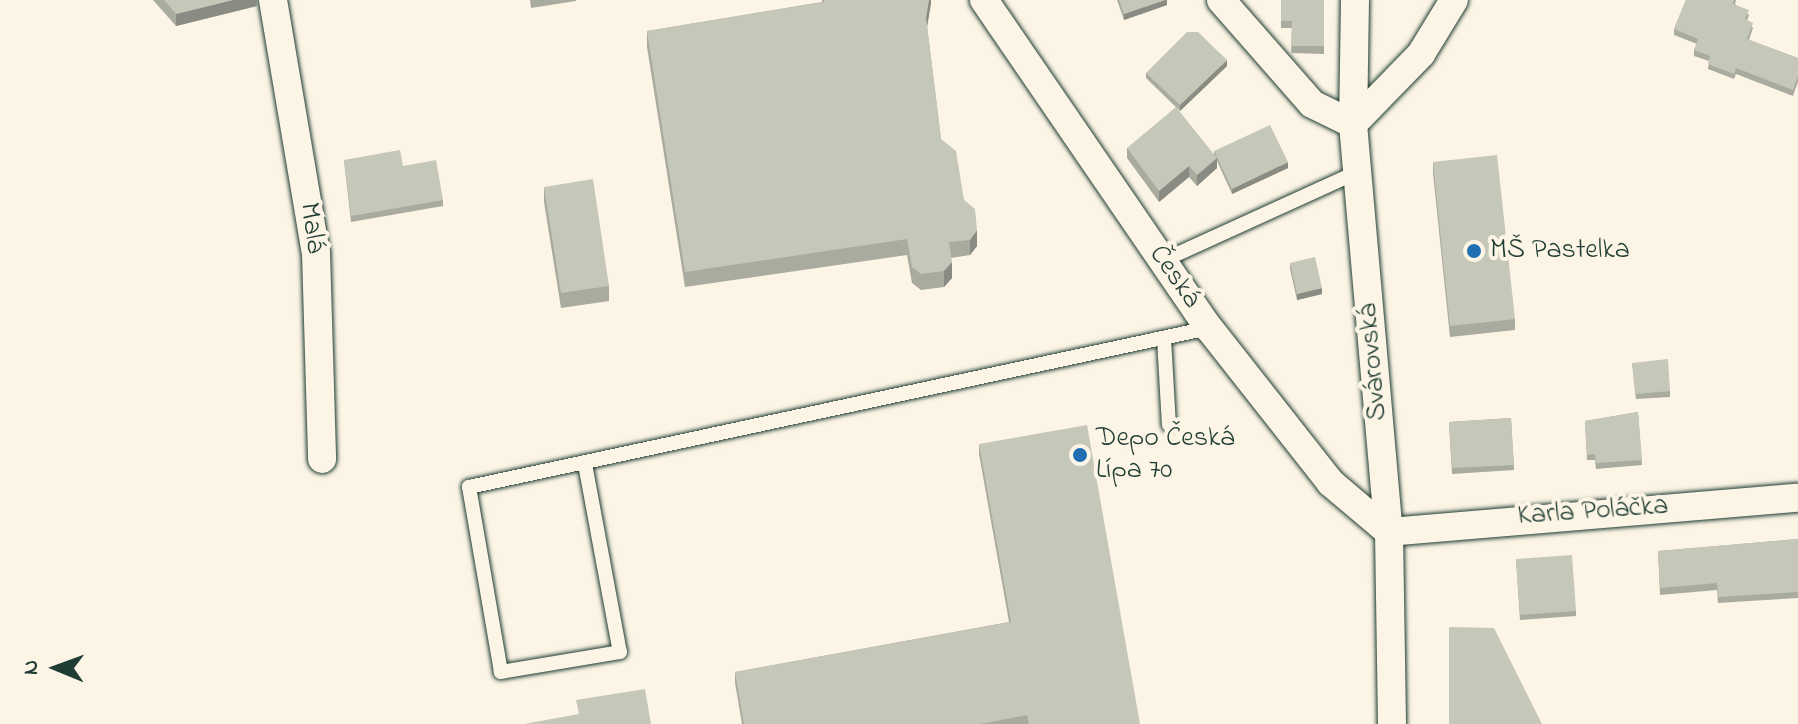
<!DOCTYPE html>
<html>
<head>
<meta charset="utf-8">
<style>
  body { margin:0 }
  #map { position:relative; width:1798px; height:724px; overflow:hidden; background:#fcf5e5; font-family:"Indie Flower",sans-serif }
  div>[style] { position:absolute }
  .roads { filter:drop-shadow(0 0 2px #1f3d34) drop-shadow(0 0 2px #1f3d34) }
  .service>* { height:14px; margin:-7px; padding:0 7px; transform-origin:7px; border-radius:7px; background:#fcf5e5 }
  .minor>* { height:28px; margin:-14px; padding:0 14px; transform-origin:14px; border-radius:14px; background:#fcf5e5 }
  .wall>* { inset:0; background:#a9ab9f }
  .shaded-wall>* { inset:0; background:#8a8b82 }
  .building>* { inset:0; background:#c5c7b9 }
  .dots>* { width:22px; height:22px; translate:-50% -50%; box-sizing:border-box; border:4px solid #fcf5e5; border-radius:50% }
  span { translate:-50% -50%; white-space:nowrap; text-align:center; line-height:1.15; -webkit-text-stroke:8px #fcf5e5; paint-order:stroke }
  .street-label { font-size:28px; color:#1f3d34 }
  .poi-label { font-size:28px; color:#1f3d34 }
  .left { translate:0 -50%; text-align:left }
  .north { position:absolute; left:16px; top:628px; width:80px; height:80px; -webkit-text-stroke:6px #fcf5e5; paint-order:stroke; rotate:271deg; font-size:22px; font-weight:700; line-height:32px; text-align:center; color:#1f3d34 }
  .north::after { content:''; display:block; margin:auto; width:28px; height:36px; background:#1f3d34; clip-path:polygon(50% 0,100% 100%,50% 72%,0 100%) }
</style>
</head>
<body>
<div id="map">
  <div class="roads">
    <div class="service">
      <div style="left:1162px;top:261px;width:214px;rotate:-24.5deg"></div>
      <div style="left:1164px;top:339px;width:86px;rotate:86.7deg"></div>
      <div style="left:585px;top:464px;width:191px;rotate:79.5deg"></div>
      <div style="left:620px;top:652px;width:121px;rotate:170.5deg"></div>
      <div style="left:501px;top:672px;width:188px;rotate:-99.8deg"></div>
      <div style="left:469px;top:487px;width:757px;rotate:-12.13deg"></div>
    </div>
    <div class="minor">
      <div style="left:273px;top:0;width:257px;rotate:80.4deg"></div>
      <div style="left:316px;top:253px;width:206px;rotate:88.3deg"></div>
      <div style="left:984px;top:0;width:398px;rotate:55.6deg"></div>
      <div style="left:1209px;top:328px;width:197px;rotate:51.8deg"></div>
      <div style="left:1331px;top:483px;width:76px;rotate:40.2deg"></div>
      <div style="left:1221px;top:0;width:138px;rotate:48.8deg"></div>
      <div style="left:1312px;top:104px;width:46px;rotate:26deg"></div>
      <div style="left:1355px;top:0;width:124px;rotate:90.9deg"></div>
      <div style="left:1353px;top:124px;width:410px;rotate:85deg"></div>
      <div style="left:1389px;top:532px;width:192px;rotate:89.1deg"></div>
      <div style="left:1353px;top:124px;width:98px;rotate:-45.8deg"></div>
      <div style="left:1421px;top:54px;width:63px;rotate:-58.6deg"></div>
      <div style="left:1389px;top:532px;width:410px;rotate:-4.8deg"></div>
    </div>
  </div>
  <div class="wall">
    <div style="clip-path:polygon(153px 0,257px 0,257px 6px,176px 26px)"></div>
    <div style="clip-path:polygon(530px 0,576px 0,576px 1px,531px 8px)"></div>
    <div style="clip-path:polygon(822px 0,931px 0,927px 26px,941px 139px,964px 200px,977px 246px,970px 255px,951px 258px,952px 278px,944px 287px,921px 290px,912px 283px,907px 255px,685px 287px,647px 47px,647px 31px,822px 2px)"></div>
    <div style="clip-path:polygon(1117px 0,1167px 0,1167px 5px,1124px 20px)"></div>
    <div style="clip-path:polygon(1281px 0,1324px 0,1324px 54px,1291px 53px,1292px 28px,1281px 28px)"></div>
    <div style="clip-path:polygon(1686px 0,1736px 0,1735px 4px,1749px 15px,1747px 20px,1753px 28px,1749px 40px,1798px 58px,1798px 82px,1793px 96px,1736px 74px,1734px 79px,1708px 69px,1709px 61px,1694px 56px,1694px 50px,1697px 44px,1674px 35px,1674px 29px)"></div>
    <div style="clip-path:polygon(1227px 66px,1180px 111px,1146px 78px,1146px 73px)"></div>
    <div style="clip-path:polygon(1127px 148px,1214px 155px,1214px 151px,1288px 168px,1232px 194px,1217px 161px,1217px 168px,1197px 186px,1189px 177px,1159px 202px,1127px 158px)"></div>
    <div style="clip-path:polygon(344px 160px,403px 166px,443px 200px,443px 206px,351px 222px)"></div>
    <div style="clip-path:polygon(1433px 162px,1515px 319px,1515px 330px,1450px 337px,1433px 173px)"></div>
    <div style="clip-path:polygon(544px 187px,609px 286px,609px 301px,561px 308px,544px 202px)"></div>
    <div style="clip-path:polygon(1290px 263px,1322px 294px,1297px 300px,1290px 269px)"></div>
    <div style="clip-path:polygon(1632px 363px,1670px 391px,1670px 397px,1636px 399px)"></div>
    <div style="clip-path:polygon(1638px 412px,1642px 465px,1596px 469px,1595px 460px,1587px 460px,1585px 421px)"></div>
    <div style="clip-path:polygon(1511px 418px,1514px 470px,1452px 474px,1449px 422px)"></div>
    <div style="clip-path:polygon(979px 444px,1140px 724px,742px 724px,735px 683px,735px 672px,1009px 622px,979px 454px)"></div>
    <div style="clip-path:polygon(1798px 539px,1798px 598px,1718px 603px,1717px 590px,1660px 595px,1658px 551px)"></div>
    <div style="clip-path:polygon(1516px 559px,1576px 611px,1576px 616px,1520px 620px)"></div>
  </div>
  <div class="shaded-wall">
    <div style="clip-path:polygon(233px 0,257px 0,257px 6px,176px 26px,176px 14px)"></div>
    <div style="clip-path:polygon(929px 0,931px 0,931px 4px,926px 33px,926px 17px)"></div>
    <div style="clip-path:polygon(1165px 0,1167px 0,1167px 5px,1124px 20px,1124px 14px)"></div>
    <div style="clip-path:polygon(1227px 60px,1227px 66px,1180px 111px,1180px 105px)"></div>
    <div style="clip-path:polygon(1217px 158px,1217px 168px,1197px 186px,1197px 175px)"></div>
    <div style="clip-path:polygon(1288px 162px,1288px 168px,1232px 194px,1232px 189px)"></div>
    <div style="clip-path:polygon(1189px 166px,1189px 177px,1159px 202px,1159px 191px)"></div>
    <div style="clip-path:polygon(977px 230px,977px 246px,970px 255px,970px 240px)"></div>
    <div style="clip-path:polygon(952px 262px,952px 278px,944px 287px,944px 271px)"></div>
    <div style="clip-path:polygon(1322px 288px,1322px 294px,1297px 300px,1297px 294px)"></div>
  </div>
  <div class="building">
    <div style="clip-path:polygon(164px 0,233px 0,176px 14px)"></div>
    <div style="clip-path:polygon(824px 0,929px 0,926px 17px,941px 139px,956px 151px,964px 200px,975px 209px,977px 230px,970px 240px,949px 242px,952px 262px,944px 271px,921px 274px,912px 267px,907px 239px,685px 272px,647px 31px,824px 2px)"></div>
    <div style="clip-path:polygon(1119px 0,1165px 0,1124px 14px)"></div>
    <div style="clip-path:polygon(1281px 0,1324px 0,1324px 46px,1291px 46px,1292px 21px,1281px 21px)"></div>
    <div style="clip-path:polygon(1686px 0,1734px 0,1733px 4px,1749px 10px,1745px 19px,1753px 23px,1747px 39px,1798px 58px,1798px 76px,1793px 90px,1736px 68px,1734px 74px,1708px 64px,1710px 56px,1694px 50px,1698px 39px,1674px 29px)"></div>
    <div style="clip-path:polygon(1187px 32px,1198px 32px,1227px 60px,1180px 105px,1146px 73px)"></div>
    <div style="clip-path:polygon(1176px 107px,1217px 158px,1197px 175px,1189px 166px,1159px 191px,1127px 148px)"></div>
    <div style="clip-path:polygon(1270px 125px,1288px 162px,1232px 189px,1214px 151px)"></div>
    <div style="clip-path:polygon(400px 150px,403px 166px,436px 160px,443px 200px,351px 216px,344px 160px)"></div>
    <div style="clip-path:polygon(1497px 155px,1515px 319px,1450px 326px,1433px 162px)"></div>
    <div style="clip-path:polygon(593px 179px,609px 286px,561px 293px,544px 187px)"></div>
    <div style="clip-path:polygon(1315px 257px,1322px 288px,1297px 294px,1290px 263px)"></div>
    <div style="clip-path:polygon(1668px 359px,1670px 391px,1636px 394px,1632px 363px)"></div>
    <div style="clip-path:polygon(1638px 412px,1642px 460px,1596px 463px,1595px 454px,1587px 455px,1585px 421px)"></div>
    <div style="clip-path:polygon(1511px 418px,1514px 465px,1452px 468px,1449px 422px)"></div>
    <div style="clip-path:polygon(1087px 425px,1140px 724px,1029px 724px,1027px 715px,980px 724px,744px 724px,735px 672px,1011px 622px,979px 444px)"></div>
    <div style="clip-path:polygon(1798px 539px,1798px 592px,1718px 597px,1717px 583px,1660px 588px,1658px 551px)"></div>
    <div style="clip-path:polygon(1572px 555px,1576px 611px,1520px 615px,1516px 559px)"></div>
    <div style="clip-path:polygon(1449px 627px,1494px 628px,1542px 724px,1449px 724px)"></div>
    <div style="clip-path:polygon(645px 689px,651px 724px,524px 724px,579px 714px,576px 700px)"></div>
  </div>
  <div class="dots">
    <div style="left:1474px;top:251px;background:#1f6fb2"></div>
    <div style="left:1080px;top:455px;background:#1f6fb2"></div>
  </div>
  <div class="street-label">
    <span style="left:311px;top:228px;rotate:82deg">Malá</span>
    <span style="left:1174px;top:277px;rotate:55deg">Česká</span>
    <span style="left:1374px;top:362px;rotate:-95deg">Svárovská</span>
    <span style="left:1593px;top:512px;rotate:-4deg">Karla Poláčka</span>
  </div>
  <div class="poi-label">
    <span class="left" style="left:1490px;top:251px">MŠ Pastelka</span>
    <span class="left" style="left:1096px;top:455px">Depo Česká<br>Lípa 70</span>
  </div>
  <div class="north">N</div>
</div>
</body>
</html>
